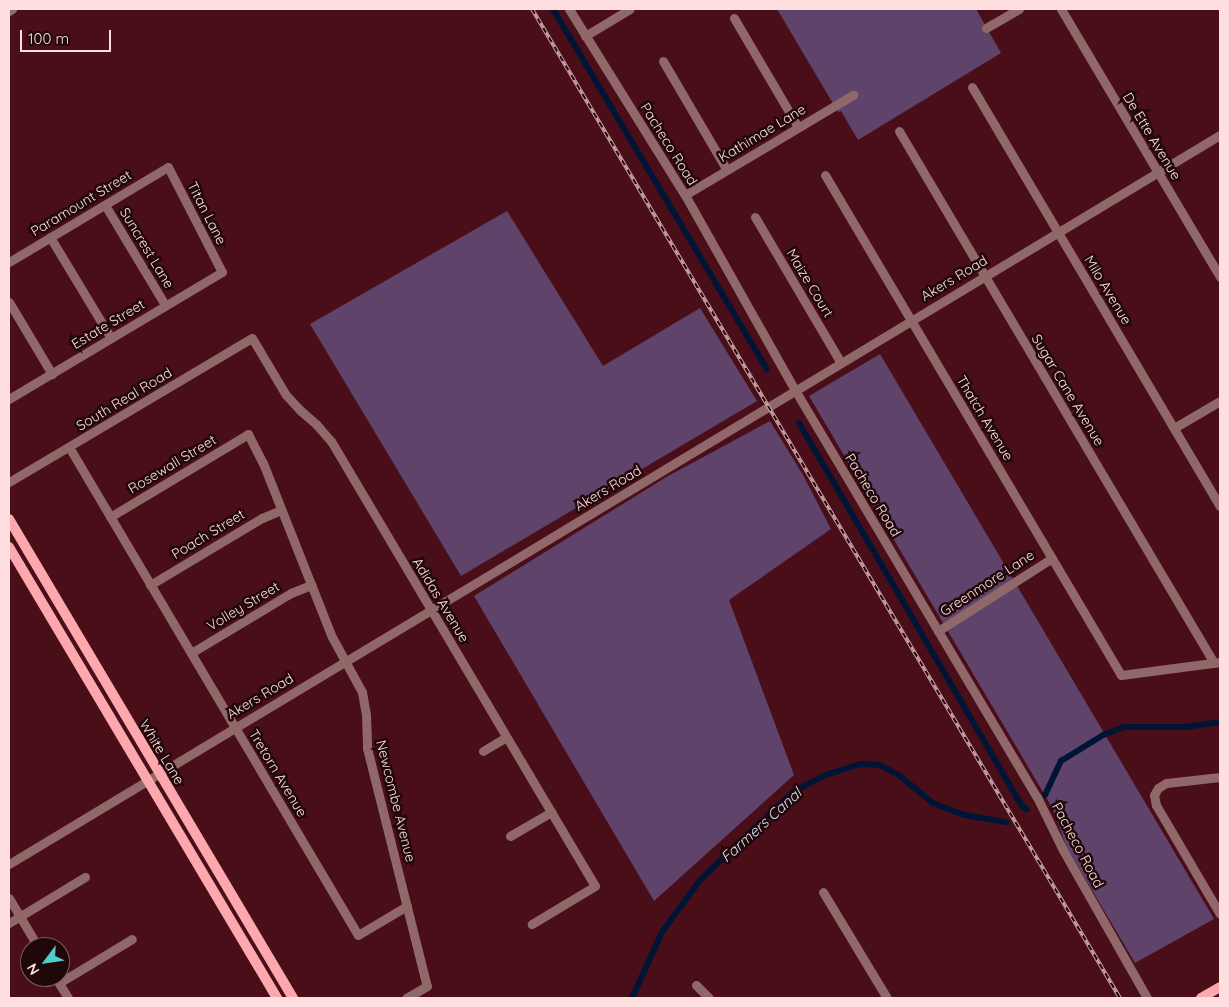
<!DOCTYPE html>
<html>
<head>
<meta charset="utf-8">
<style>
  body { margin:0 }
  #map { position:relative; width:1229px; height:1007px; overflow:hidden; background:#490e18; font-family:Quicksand,sans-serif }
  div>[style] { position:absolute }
  .green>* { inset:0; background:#5f436b }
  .canal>* { height:6px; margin:-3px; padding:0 3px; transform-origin:3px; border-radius:3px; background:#001536 }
  .minor>* { height:9px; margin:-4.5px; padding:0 4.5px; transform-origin:4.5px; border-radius:4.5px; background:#91686a }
  .major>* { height:10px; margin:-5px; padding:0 5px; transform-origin:5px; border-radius:5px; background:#fda8ad }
  .rail>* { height:4px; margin-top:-2px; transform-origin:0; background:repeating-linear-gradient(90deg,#20070a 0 5.5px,#c9a1a4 0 11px); box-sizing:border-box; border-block:1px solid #c9a1a4 }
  span { translate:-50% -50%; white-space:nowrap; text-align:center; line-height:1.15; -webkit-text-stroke:5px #20070a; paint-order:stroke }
  .street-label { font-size:14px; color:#fededf }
  .water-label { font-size:15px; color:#d4e2f4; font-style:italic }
  .frame { position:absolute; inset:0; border:10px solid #fededf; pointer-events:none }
  .north { position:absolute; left:20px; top:937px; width:50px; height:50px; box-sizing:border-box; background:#20070a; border:1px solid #795d5f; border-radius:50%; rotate:239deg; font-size:14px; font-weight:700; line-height:20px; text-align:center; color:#fededf }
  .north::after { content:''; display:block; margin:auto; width:18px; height:22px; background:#52cdcd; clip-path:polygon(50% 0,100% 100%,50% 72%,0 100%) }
  .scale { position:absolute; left:20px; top:30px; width:91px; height:22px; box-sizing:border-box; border:2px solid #fededf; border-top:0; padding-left:6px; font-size:15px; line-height:18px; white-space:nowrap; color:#fededf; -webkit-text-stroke:4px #20070a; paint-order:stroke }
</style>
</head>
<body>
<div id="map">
  <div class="green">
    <div style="clip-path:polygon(777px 9px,976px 9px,1001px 53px,858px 140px,841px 111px,838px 112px)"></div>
    <div style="clip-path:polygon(507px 211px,603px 366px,700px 308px,757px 401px,461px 576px,310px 324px)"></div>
    <div style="clip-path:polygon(880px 354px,1214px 919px,1135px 963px,1066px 846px,1053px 809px,809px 396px)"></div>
    <div style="clip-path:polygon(770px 421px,803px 475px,831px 529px,729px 600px,794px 775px,654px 901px,474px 596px,668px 476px)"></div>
  </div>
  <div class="canal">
    <div style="left:553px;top:9px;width:419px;rotate:59.3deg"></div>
    <div style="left:799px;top:423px;width:443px;rotate:59.8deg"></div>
    <div style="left:1022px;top:806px;width:6px;rotate:39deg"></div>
    <div style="left:1045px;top:795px;width:38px;rotate:-65deg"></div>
    <div style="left:1061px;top:761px;width:49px;rotate:-31.8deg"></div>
    <div style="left:1103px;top:735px;width:22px;rotate:-21deg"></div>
    <div style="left:1124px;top:727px;width:61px"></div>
    <div style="left:1185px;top:727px;width:35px;rotate:-8deg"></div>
    <div style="left:632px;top:998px;width:72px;rotate:-65.6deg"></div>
    <div style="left:662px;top:932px;width:66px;rotate:-53.7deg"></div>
    <div style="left:701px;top:879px;width:128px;rotate:-43.4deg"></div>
    <div style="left:794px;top:791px;width:36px;rotate:-27deg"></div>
    <div style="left:826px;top:775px;width:35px;rotate:-18deg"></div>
    <div style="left:859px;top:764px;width:21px;rotate:3deg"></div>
    <div style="left:880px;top:765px;width:23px;rotate:29deg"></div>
    <div style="left:900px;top:776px;width:43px;rotate:39.3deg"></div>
    <div style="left:933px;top:803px;width:33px;rotate:21deg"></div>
    <div style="left:964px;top:815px;width:43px;rotate:9.5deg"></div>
  </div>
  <div class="minor">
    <div style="left:569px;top:9px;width:219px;rotate:58.1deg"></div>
    <div style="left:685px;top:195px;width:224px;rotate:60.6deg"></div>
    <div style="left:795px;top:390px;width:474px;rotate:59.3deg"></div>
    <div style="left:1037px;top:797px;width:59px;rotate:63.9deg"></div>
    <div style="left:1063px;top:850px;width:170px;rotate:60.4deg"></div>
    <div style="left:1061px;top:9px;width:312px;rotate:59.3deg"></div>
    <div style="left:9px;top:11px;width:4px;rotate:-34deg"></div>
    <div style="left:734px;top:18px;width:126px;rotate:59.6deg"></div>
    <div style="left:986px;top:28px;width:38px;rotate:-30deg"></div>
    <div style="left:585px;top:36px;width:52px;rotate:-31deg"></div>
    <div style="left:663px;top:61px;width:126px;rotate:59.6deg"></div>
    <div style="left:972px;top:87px;width:487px;rotate:59.4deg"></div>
    <div style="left:899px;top:131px;width:618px;rotate:59.37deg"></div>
    <div style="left:825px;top:175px;width:581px;rotate:59.37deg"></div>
    <div style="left:1121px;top:675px;width:100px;rotate:-7.5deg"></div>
    <div style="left:685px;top:195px;width:196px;rotate:-30.8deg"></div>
    <div style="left:105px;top:205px;width:117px;rotate:59deg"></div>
    <div style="left:755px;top:217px;width:169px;rotate:59.5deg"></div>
    <div style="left:50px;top:237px;width:118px;rotate:58.9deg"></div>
    <div style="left:9px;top:262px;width:185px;rotate:-30.9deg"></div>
    <div style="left:168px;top:167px;width:118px;rotate:62.8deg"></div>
    <div style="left:222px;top:272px;width:248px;rotate:149.2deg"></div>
    <div style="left:9px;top:302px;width:84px;rotate:59.2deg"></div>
    <div style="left:1174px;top:428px;width:53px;rotate:-30.4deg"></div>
    <div style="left:69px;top:447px;width:567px;rotate:59.37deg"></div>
    <div style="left:358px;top:935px;width:57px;rotate:-30.6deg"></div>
    <div style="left:9px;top:482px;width:282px;rotate:-30.7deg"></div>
    <div style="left:252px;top:338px;width:66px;rotate:59.2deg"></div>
    <div style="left:286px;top:395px;width:22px;rotate:47deg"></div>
    <div style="left:301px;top:411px;width:20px;rotate:41deg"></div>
    <div style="left:316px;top:424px;width:23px;rotate:49deg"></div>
    <div style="left:331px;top:441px;width:517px;rotate:59.32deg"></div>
    <div style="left:595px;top:886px;width:74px;rotate:148.9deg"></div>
    <div style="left:110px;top:517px;width:161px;rotate:-31deg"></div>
    <div style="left:248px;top:434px;width:33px;rotate:63deg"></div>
    <div style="left:263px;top:463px;width:187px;rotate:68.4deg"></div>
    <div style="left:332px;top:637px;width:63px;rotate:61.4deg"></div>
    <div style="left:362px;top:692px;width:23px;rotate:80deg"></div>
    <div style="left:366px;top:715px;width:33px;rotate:88deg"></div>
    <div style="left:367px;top:748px;width:245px;rotate:75.9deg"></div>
    <div style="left:427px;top:986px;width:24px;rotate:150deg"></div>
    <div style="left:150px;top:585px;width:131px;rotate:-30.9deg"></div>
    <div style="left:262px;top:518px;width:21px;rotate:-23deg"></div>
    <div style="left:938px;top:631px;width:135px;rotate:-32.6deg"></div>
    <div style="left:191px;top:653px;width:117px;rotate:-31deg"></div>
    <div style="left:291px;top:593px;width:22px;rotate:-22deg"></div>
    <div style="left:483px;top:751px;width:27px;rotate:-31deg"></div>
    <div style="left:1220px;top:777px;width:54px;rotate:173.7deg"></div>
    <div style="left:1166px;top:783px;width:9px;rotate:148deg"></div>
    <div style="left:1158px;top:788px;width:8px;rotate:120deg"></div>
    <div style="left:1154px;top:795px;width:10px;rotate:79deg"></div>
    <div style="left:1156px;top:805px;width:126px;rotate:59.6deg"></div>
    <div style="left:510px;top:836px;width:48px;rotate:-30.3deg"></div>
    <div style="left:9px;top:864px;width:1413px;rotate:-31.05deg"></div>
    <div style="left:823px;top:892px;width:124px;rotate:58.9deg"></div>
    <div style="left:9px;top:898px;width:57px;rotate:59.4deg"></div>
    <div style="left:9px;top:923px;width:89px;rotate:-31.2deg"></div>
    <div style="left:55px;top:977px;width:25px;rotate:58deg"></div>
    <div style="left:59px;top:983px;width:85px;rotate:-31.1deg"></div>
    <div style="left:696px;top:985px;width:18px;rotate:45deg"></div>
  </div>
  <div class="major">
    <div style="left:9px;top:519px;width:557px;rotate:59.34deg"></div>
    <div style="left:9px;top:547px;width:525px;rotate:59.28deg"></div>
    <div style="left:1201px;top:998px;width:22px;rotate:-30deg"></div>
  </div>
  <div class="rail">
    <div style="left:532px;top:9px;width:1151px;rotate:59.27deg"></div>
  </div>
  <div class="street-label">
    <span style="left:762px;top:133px;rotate:-31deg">Kathimae Lane</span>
    <span style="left:1152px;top:136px;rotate:59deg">De Ette Avenue</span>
    <span style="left:669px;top:144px;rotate:58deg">Pacheco Road</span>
    <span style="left:81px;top:203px;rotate:-31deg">Paramount Street</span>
    <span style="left:207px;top:213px;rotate:63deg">Titan Lane</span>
    <span style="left:147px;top:248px;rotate:59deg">Suncrest Lane</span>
    <span style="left:954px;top:278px;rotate:-31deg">Akers Road</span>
    <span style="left:810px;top:283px;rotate:59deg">Maize Court</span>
    <span style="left:1108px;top:290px;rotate:59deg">Milo Avenue</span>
    <span style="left:108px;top:324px;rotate:-31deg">Estate Street</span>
    <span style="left:1068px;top:390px;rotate:59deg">Sugar Cane Avenue</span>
    <span style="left:124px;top:399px;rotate:-31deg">South Real Road</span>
    <span style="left:985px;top:418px;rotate:59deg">Thatch Avenue</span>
    <span style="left:172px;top:464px;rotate:-31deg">Rosewall Street</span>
    <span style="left:608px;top:488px;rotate:-31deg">Akers Road</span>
    <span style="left:873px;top:495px;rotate:59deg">Pacheco Road</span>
    <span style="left:208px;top:534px;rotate:-31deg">Poach Street</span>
    <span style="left:987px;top:583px;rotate:-33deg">Greenmore Lane</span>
    <span style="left:441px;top:600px;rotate:59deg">Adidas Avenue</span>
    <span style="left:243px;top:606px;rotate:-31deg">Volley Street</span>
    <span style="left:260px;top:696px;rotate:-31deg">Akers Road</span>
    <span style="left:162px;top:752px;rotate:59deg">White Lane</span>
    <span style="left:278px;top:773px;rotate:59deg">Tretorn Avenue</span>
    <span style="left:396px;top:801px;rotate:76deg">Newcombe Avenue</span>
    <span style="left:1078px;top:845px;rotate:62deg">Pacheco Road</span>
  </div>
  <div class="water-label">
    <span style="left:761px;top:825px;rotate:-42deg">Farmers Canal</span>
  </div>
  <div class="frame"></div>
  <div class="north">N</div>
  <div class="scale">100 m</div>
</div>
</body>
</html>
